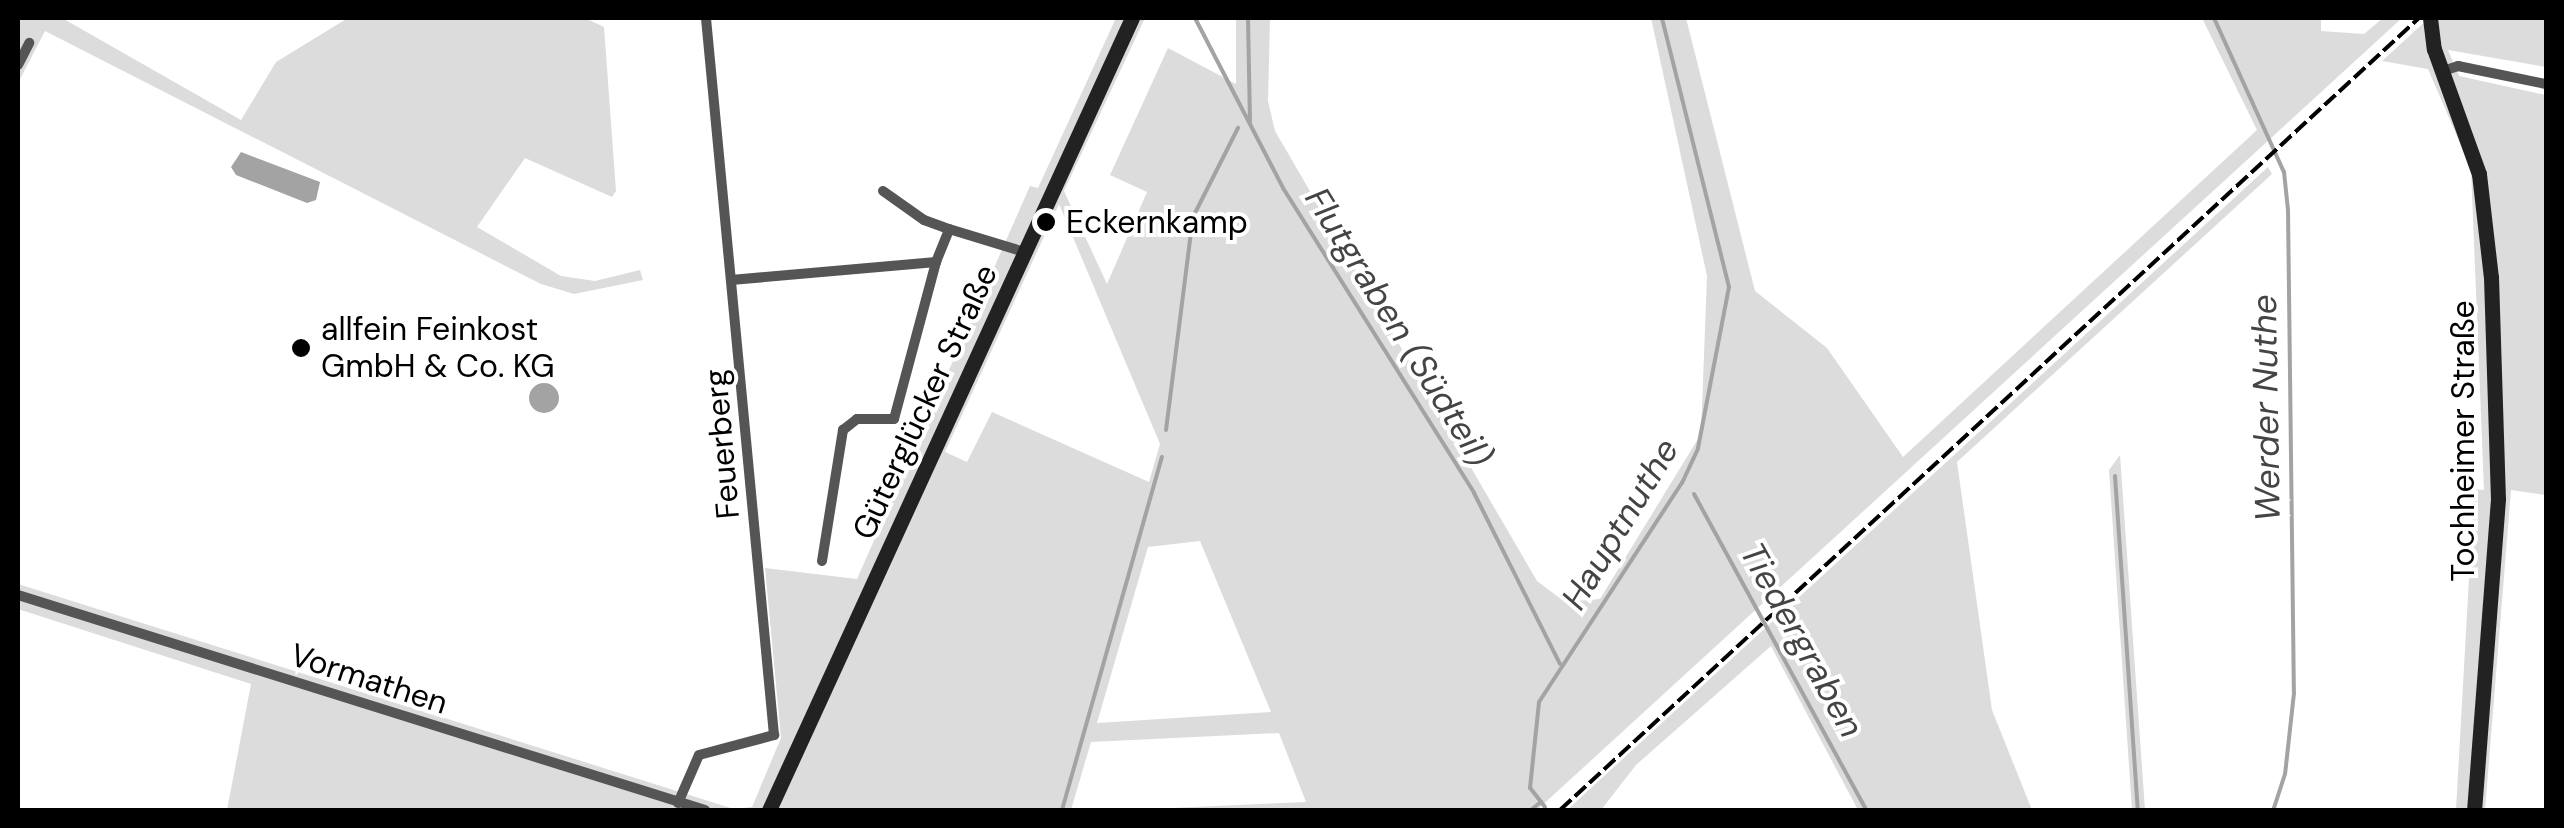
<!DOCTYPE html>
<html>
<head>
<meta charset="utf-8">
<style>
  body { margin:0 }
  #map { position:relative; width:2564px; height:828px; overflow:hidden; background:#fff; font-family:"DM Sans",sans-serif }
  div>[style] { position:absolute }
  .green>* { inset:0; background:#dcdcdc }
  .water>* { inset:0; background:#a3a3a3 }
  .round { border-radius:50% }
  .stream>* { height:4px; margin:-2px; padding:0 2px; transform-origin:2px; border-radius:2px; background:#a3a3a3 }
  .street>* { height:10px; margin:-5px; padding:0 5px; transform-origin:5px; border-radius:5px; background:#555 }
  .secondary>* { height:15px; margin:-7.5px; padding:0 7.5px; transform-origin:7.5px; border-radius:7.5px; background:#222 }
  .rail>* { height:4px; margin-top:-2px; transform-origin:0; background:repeating-linear-gradient(90deg,#000 0 15px,transparent 0 20px) }
  .dots>* { width:28px; height:28px; translate:-50% -50%; box-sizing:border-box; border:5px solid #fff; border-radius:50% }
  span { translate:-50% -50%; white-space:nowrap; text-align:center; line-height:1.15; -webkit-text-stroke:8px #fff; paint-order:stroke }
  .poi-label { font-size:32px; color:#000 }
  .left { translate:0 -50%; text-align:left }
  .street-label { font-size:32px; color:#000 }
  .water-label { font-size:35px; color:#444; font-style:italic }
  .frame { position:absolute; inset:0; border:20px solid #000; pointer-events:none }
</style>
</head>
<body>
<div id="map">
  <div class="green">
    <div style="clip-path:polygon(18px 18px,62px 18px,241px 120px,276px 62px,348px 18px,585px 18px,604px 27px,616px 191px,612px 197px,525px 158px,477px 227px,561px 276px,595px 281px,640px 270px,643px 280px,574px 294px,541px 284px,45px 31px,18px 83px)"></div>
    <div style="clip-path:polygon(evenodd,1116px 18px,1145px 18px,1064px 191px,1107px 284px,1147px 192px,1110px 175px,1168px 48px,1236px 84px,1236px 18px,1270px 18px,1268px 101px,1275px 131px,1537px 581px,1565px 602px,1600px 599px,1701px 434px,1707px 276px,1651px 18px,1686px 18px,1755px 291px,1827px 348px,1903px 457px,2257px 130px,2202px 18px,2321px 18px,2321px 31px,2364px 34px,2383px 18px,2402px 18px,1537px 810px,1126px 810px,1306px 802px,1279px 733px,1091px 742px,1071px 810px,227px 810px,251px 684px,18px 609px,18px 584px,734px 809px,752px 807px,781px 738px,765px 568px,857px 579px,1030px 186px,1038px 188px,1116px 18px,1059px 204px,1160px 444px,1149px 482px,992px 412px,967px 462px,945px 452px,1059px 204px,1116px 18px,1200px 541px,1271px 712px,1097px 723px,1148px 547px,1200px 541px)"></div>
    <div style="clip-path:polygon(2429px 18px,2546px 18px,2546px 67px,2448px 50px,2459px 76px,2546px 95px,2546px 495px,2511px 490px,2485px 810px,2456px 810px,2474px 489px,2484px 490px,2471px 169px,2428px 69px,2382px 61px)"></div>
    <div style="clip-path:polygon(2268px 167px,2272px 174px,1957px 462px,1992px 710px,2032px 810px,1858px 810px,1771px 646px,1636px 765px,1601px 810px,1567px 810px)"></div>
    <div style="clip-path:polygon(2120px 455px,2145px 810px,2132px 810px,2109px 470px)"></div>
  </div>
  <div class="water">
    <div style="clip-path:polygon(241px 152px,320px 182px,316px 200px,307px 203px,236px 175px,231px 167px)"></div>
    <div class="round" style="left:529px;top:383px;width:30px;height:30px"></div>
  </div>
  <div class="stream">
    <div style="left:1195px;top:18px;width:191px;rotate:62.6deg"></div>
    <div style="left:1283px;top:188px;width:360px;rotate:57.9deg"></div>
    <div style="left:1474px;top:493px;width:191px;rotate:63.3deg"></div>
    <div style="left:1248px;top:18px;width:104px;rotate:88.9deg"></div>
    <div style="left:2214px;top:18px;width:169px;rotate:65.6deg"></div>
    <div style="left:2284px;top:172px;width:38px;rotate:84deg"></div>
    <div style="left:2288px;top:210px;width:483px;rotate:89.3deg"></div>
    <div style="left:2294px;top:693px;width:81px;rotate:96.3deg"></div>
    <div style="left:2285px;top:774px;width:38px;rotate:108deg"></div>
    <div style="left:1166px;top:430px;width:215px;rotate:-82.8deg"></div>
    <div style="left:1193px;top:217px;width:100px;rotate:-63.2deg"></div>
    <div style="left:2115px;top:476px;width:335px;rotate:86.1deg"></div>
    <div style="left:1694px;top:494px;width:360px;rotate:61.4deg"></div>
    <div style="left:1545px;top:807px;width:24px;rotate:-128deg"></div>
    <div style="left:1530px;top:788px;width:86px;rotate:-84deg"></div>
    <div style="left:1539px;top:702px;width:262px;rotate:-56.9deg"></div>
    <div style="left:1682px;top:483px;width:38px;rotate:-65deg"></div>
    <div style="left:1698px;top:448px;width:164px;rotate:-79.1deg"></div>
    <div style="left:1729px;top:287px;width:277px;rotate:-104deg"></div>
    <div style="left:1062px;top:810px;width:367px;rotate:-74.2deg"></div>
    <div style="left:1531px;top:810px;width:13px;rotate:-39deg"></div>
  </div>
  <div class="street">
    <div style="left:18px;top:65px;width:25px;rotate:-63deg"></div>
    <div style="left:2443px;top:71px;width:16px;rotate:-18deg"></div>
    <div style="left:2458px;top:66px;width:90px;rotate:11.6deg"></div>
    <div style="left:883px;top:191px;width:50px;rotate:35.3deg"></div>
    <div style="left:924px;top:220px;width:27px;rotate:20deg"></div>
    <div style="left:731px;top:280px;width:206px;rotate:-5deg"></div>
    <div style="left:936px;top:262px;width:35px;rotate:-68deg"></div>
    <div style="left:949px;top:229px;width:78px;rotate:17deg"></div>
    <div style="left:822px;top:561px;width:133px;rotate:-80.9deg"></div>
    <div style="left:843px;top:430px;width:18px;rotate:-38deg"></div>
    <div style="left:857px;top:419px;width:37px"></div>
    <div style="left:894px;top:419px;width:163px;rotate:-75deg"></div>
    <div style="left:18px;top:595px;width:720px;rotate:17.38deg"></div>
    <div style="left:678px;top:803px;width:52px;rotate:-66.4deg"></div>
    <div style="left:699px;top:755px;width:78px;rotate:-14.9deg"></div>
    <div style="left:774px;top:735px;width:720px;rotate:-95.42deg"></div>
  </div>
  <div class="secondary">
    <div style="left:2430px;top:18px;width:31px;rotate:83deg"></div>
    <div style="left:2434px;top:49px;width:133px;rotate:70.2deg"></div>
    <div style="left:2479px;top:174px;width:104px;rotate:83.4deg"></div>
    <div style="left:2491px;top:277px;width:222px;rotate:88.2deg"></div>
    <div style="left:2498px;top:499px;width:312px;rotate:94.4deg"></div>
    <div style="left:769px;top:810px;width:871px;rotate:-65.38deg"></div>
  </div>
  <div class="rail">
    <div style="left:1560px;top:810px;width:1168px;rotate:-42.68deg"></div>
  </div>
  <div class="dots">
    <div style="left:1046px;top:222px;background:#000"></div>
    <div style="left:301px;top:348px;background:#000"></div>
  </div>
  <div class="poi-label">
    <span class="left" style="left:1066px;top:222px">Eckernkamp</span>
    <span class="left" style="left:321px;top:348px">allfein Feinkost<br>GmbH &amp; Co. KG</span>
  </div>
  <div class="street-label">
    <span style="left:925px;top:402px;rotate:-65deg">Güterglücker Straße</span>
    <span style="left:2463px;top:441px;rotate:-90deg">Tochheimer Straße</span>
    <span style="left:722px;top:444px;rotate:-95deg">Feuerberg</span>
    <span style="left:369px;top:679px;rotate:18deg">Vormathen</span>
  </div>
  <div class="water-label">
    <span style="left:1399px;top:327px;rotate:58deg">Flutgraben (Südteil)</span>
    <span style="left:2266px;top:408px;rotate:-91deg">Werder Nuthe</span>
    <span style="left:1620px;top:524px;rotate:-59deg">Hauptnuthe</span>
    <span style="left:1802px;top:640px;rotate:61deg">Tiedergraben</span>
  </div>
  <div class="frame"></div>
</div>
</body>
</html>
